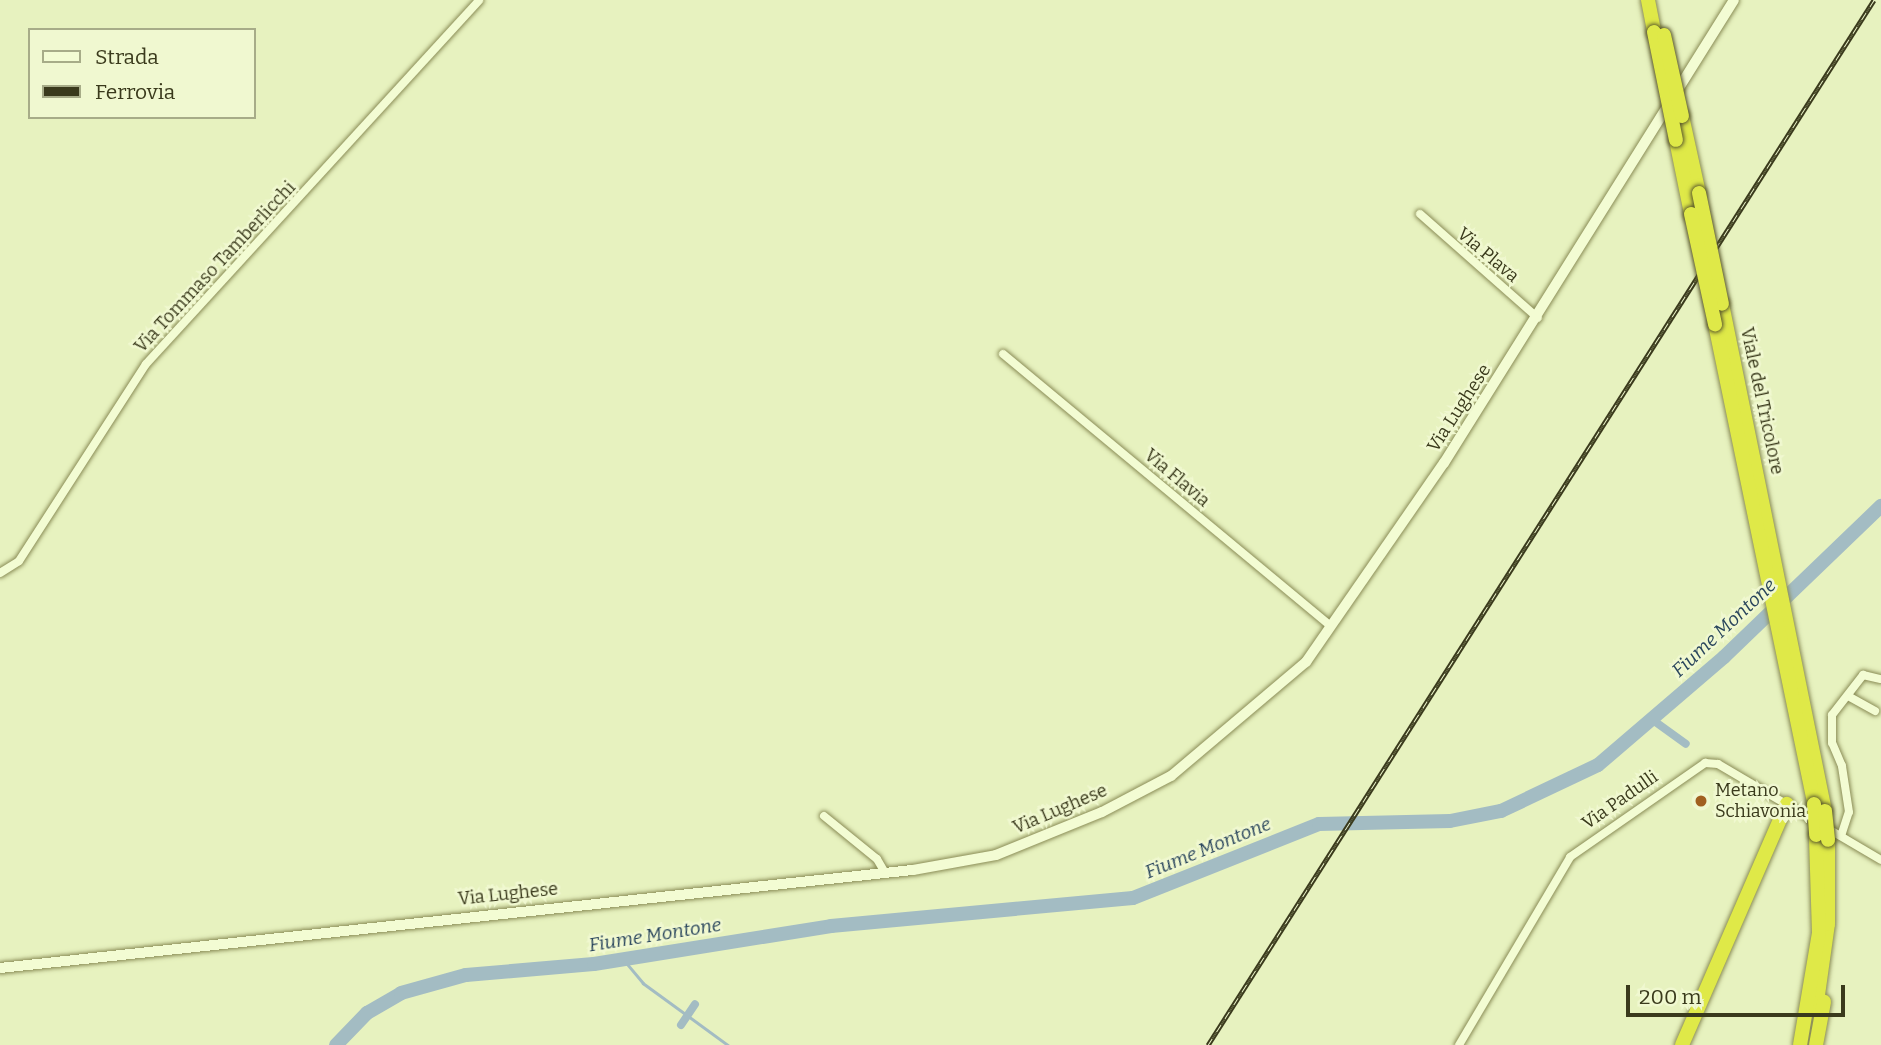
<!DOCTYPE html>
<html>
<head>
<meta charset="utf-8">
<style>
  body { margin:0 }
  #map { position:relative; width:1881px; height:1045px; overflow:hidden; background:#e7f2bf; font-family:Bitter,serif }
  div>[style] { position:absolute }
  .stream>* { height:2.5px; margin:-1.25px; padding:0 1.25px; transform-origin:1.25px; border-radius:1.25px; background:#a3bcc3 }
  .canal>* { height:8px; margin:-4px; padding:0 4px; transform-origin:4px; border-radius:4px; background:#a3bcc3 }
  .river>* { height:14px; margin:-7px; padding:0 7px; transform-origin:7px; border-radius:7px; background:#a3bcc3 }
  .roads { filter:drop-shadow(0 0 2px #8a8c56) drop-shadow(0 0 2px #8a8c56) }
  .street>* { height:8px; margin:-4px; padding:0 4px; transform-origin:4px; border-radius:4px; background:#f3fcd3 }
  .secondary>* { height:10px; margin:-5px; padding:0 5px; transform-origin:5px; border-radius:5px; background:#f3fcd3 }
  .highway>* { height:14px; margin:-7px; padding:0 7px; transform-origin:7px; border-radius:7px; background:#dfe948 }
  .rail>* { height:5px; margin-top:-2.5px; transform-origin:0; background:repeating-linear-gradient(90deg,#f0f8d0 0 8px,#3a3a1c 0 16px); box-sizing:border-box; border-block:2px solid #3a3a1c }
  .bridges { filter:drop-shadow(0 0 2px #5a582b) drop-shadow(0 0 2px #5a582b) }
  .highway-bridge>* { height:14px; margin:-7px; padding:0 7px; transform-origin:7px; border-radius:7px; background:#dfe948 }
  .dots>* { width:19px; height:19px; translate:-50% -50%; box-sizing:border-box; border:4px solid #f0f8d0; border-radius:50% }
  span { translate:-50% -50%; white-space:nowrap; text-align:center; line-height:1.15; -webkit-text-stroke:5px #f0f8d0; paint-order:stroke }
  .street-label { font-size:18px; color:#3a3a1c }
  .poi-label { font-size:18px; color:#3a3a1c }
  .left { translate:0 -50%; text-align:left }
  .water-label { font-size:19px; color:#29455c; font-style:italic }
  .legend { position:absolute; left:28px; top:28px; width:228px; height:91px; box-sizing:border-box; background:#f0f8d0; border:2px solid #a7ac88; margin:0; padding:9px 12px; list-style:none; font-size:21px; color:#3a3a1c }
  .legend li { display:flex; align-items:center; gap:14px; height:35px }
  .legend b { width:35px; border:2px solid #a7ac88 }
  .scale { position:absolute; left:1626px; top:985px; width:219px; height:32px; box-sizing:border-box; border:4px solid #3a3a1c; border-top:0; padding-left:9px; font-size:21px; line-height:24px; white-space:nowrap; color:#3a3a1c; -webkit-text-stroke:5px #f0f8d0; paint-order:stroke }
</style>
</head>
<body>
<div id="map">
  <div class="stream">
    <div style="left:624px;top:960px;width:30px;rotate:50deg"></div>
    <div style="left:643px;top:983px;width:105px;rotate:36.1deg"></div>
  </div>
  <div class="canal">
    <div style="left:1650px;top:718px;width:44px;rotate:35.8deg"></div>
    <div style="left:681px;top:1025px;width:25px;rotate:-56deg"></div>
  </div>
  <div class="river">
    <div style="left:336px;top:1045px;width:45px;rotate:-45.9deg"></div>
    <div style="left:367px;top:1013px;width:39px;rotate:-30deg"></div>
    <div style="left:401px;top:993px;width:67px;rotate:-15.5deg"></div>
    <div style="left:466px;top:975px;width:128px;rotate:-4.9deg"></div>
    <div style="left:594px;top:964px;width:240px;rotate:-9.1deg"></div>
    <div style="left:831px;top:926px;width:303px;rotate:-5.3deg"></div>
    <div style="left:1133px;top:898px;width:200px;rotate:-21.7deg"></div>
    <div style="left:1319px;top:824px;width:131px;rotate:-1.3deg"></div>
    <div style="left:1450px;top:821px;width:52px;rotate:-11.1deg"></div>
    <div style="left:1501px;top:811px;width:107px;rotate:-25.4deg"></div>
    <div style="left:1598px;top:765px;width:166px;rotate:-40.6deg"></div>
    <div style="left:1724px;top:657px;width:218px;rotate:-43.9deg"></div>
  </div>
  <div class="roads">
    <div class="street">
      <div style="left:1420px;top:214px;width:157px;rotate:41.4deg"></div>
      <div style="left:1003px;top:354px;width:426px;rotate:39.7deg"></div>
      <div style="left:0;top:573px;width:22px;rotate:-32deg"></div>
      <div style="left:19px;top:561px;width:234px;rotate:-57.2deg"></div>
      <div style="left:146px;top:364px;width:493px;rotate:-47.5deg"></div>
      <div style="left:1848px;top:696px;width:31px;rotate:29deg"></div>
      <div style="left:824px;top:816px;width:68px;rotate:39.1deg"></div>
      <div style="left:877px;top:859px;width:16px;rotate:60deg"></div>
      <div style="left:1841px;top:836px;width:25px;rotate:-72deg"></div>
      <div style="left:1849px;top:812px;width:47px;rotate:-98.7deg"></div>
      <div style="left:1842px;top:766px;width:25px;rotate:-113deg"></div>
      <div style="left:1832px;top:743px;width:28px;rotate:-90deg"></div>
      <div style="left:1832px;top:715px;width:51px;rotate:-52.2deg"></div>
      <div style="left:1863px;top:675px;width:18px;rotate:13deg"></div>
      <div style="left:1459px;top:1045px;width:218px;rotate:-59.4deg"></div>
      <div style="left:1570px;top:857px;width:165px;rotate:-34.8deg"></div>
      <div style="left:1705px;top:763px;width:13px;rotate:4deg"></div>
      <div style="left:1718px;top:764px;width:189px;rotate:30.5deg"></div>
    </div>
    <div class="secondary">
      <div style="left:0;top:968px;width:918px;rotate:-6.13deg"></div>
      <div style="left:913px;top:870px;width:84px;rotate:-10.2deg"></div>
      <div style="left:996px;top:855px;width:114px;rotate:-22.1deg"></div>
      <div style="left:1102px;top:812px;width:78px;rotate:-27.6deg"></div>
      <div style="left:1171px;top:776px;width:177px;rotate:-40.2deg"></div>
      <div style="left:1306px;top:662px;width:242px;rotate:-55.3deg"></div>
      <div style="left:1444px;top:463px;width:546px;rotate:-57.94deg"></div>
    </div>
    <div class="highway">
      <div style="left:1648px;top:0;width:33px;rotate:79deg"></div>
      <div style="left:1682px;top:116px;width:79px;rotate:77.6deg"></div>
      <div style="left:1676px;top:140px;width:76px;rotate:78.5deg"></div>
      <div style="left:1722px;top:304px;width:517px;rotate:78.52deg"></div>
      <div style="left:1715px;top:324px;width:490px;rotate:78.3deg"></div>
      <div style="left:1816px;top:1009px;width:86px;rotate:-82deg"></div>
      <div style="left:1828px;top:924px;width:84px;rotate:-90deg"></div>
      <div style="left:1682px;top:1045px;width:263px;rotate:-66.5deg"></div>
      <div style="left:1800px;top:1045px;width:114px;rotate:-80.4deg"></div>
      <div style="left:1819px;top:933px;width:98px;rotate:-91.8deg"></div>
      <div style="left:1816px;top:1045px;width:44px;rotate:-79.5deg"></div>
    </div>
  </div>
  <div class="rail">
    <div style="left:1208px;top:1045px;width:1239px;rotate:-57.49deg"></div>
  </div>
  <div class="bridges">
    <div class="highway-bridge">
      <div style="left:1654px;top:32px;width:110px;rotate:78.5deg"></div>
      <div style="left:1664px;top:35px;width:83px;rotate:77.5deg"></div>
      <div style="left:1699px;top:193px;width:113px;rotate:78.3deg"></div>
      <div style="left:1691px;top:214px;width:113px;rotate:77.7deg"></div>
      <div style="left:1814px;top:804px;width:31px;rotate:86deg"></div>
      <div style="left:1825px;top:811px;width:29px;rotate:84deg"></div>
    </div>
  </div>
  <div class="dots">
    <div style="left:1701px;top:801px;background:#a16020"></div>
  </div>
  <div class="street-label">
    <span style="left:1488px;top:255px;rotate:40deg">Via Plava</span>
    <span style="left:215px;top:267px;rotate:-47deg">Via Tommaso Tamberlicchi</span>
    <span style="left:1762px;top:401px;rotate:78deg">Viale del Tricolore</span>
    <span style="left:1459px;top:408px;rotate:-57deg">Via Lughese</span>
    <span style="left:1177px;top:478px;rotate:40deg">Via Flavia</span>
    <span style="left:1620px;top:800px;rotate:-35deg">Via Padulli</span>
    <span style="left:1060px;top:809px;rotate:-23deg">Via Lughese</span>
    <span style="left:508px;top:894px;rotate:-6deg">Via Lughese</span>
  </div>
  <div class="poi-label">
    <span class="left" style="left:1715px;top:801px">Metano<br>Schiavonia</span>
  </div>
  <div class="water-label">
    <span style="left:1724px;top:628px;rotate:-43deg">Fiume Montone</span>
    <span style="left:1208px;top:848px;rotate:-22deg">Fiume Montone</span>
    <span style="left:655px;top:935px;rotate:-9deg">Fiume Montone</span>
  </div>
  <ul class="legend">
  <li><b style="height:9px;background:#f3fcd3"></b>Strada</li>
  <li><b style="height:9px;background:#3a3a1c"></b>Ferrovia</li>
  </ul>
  <div class="scale">200 m</div>
</div>
</body>
</html>
